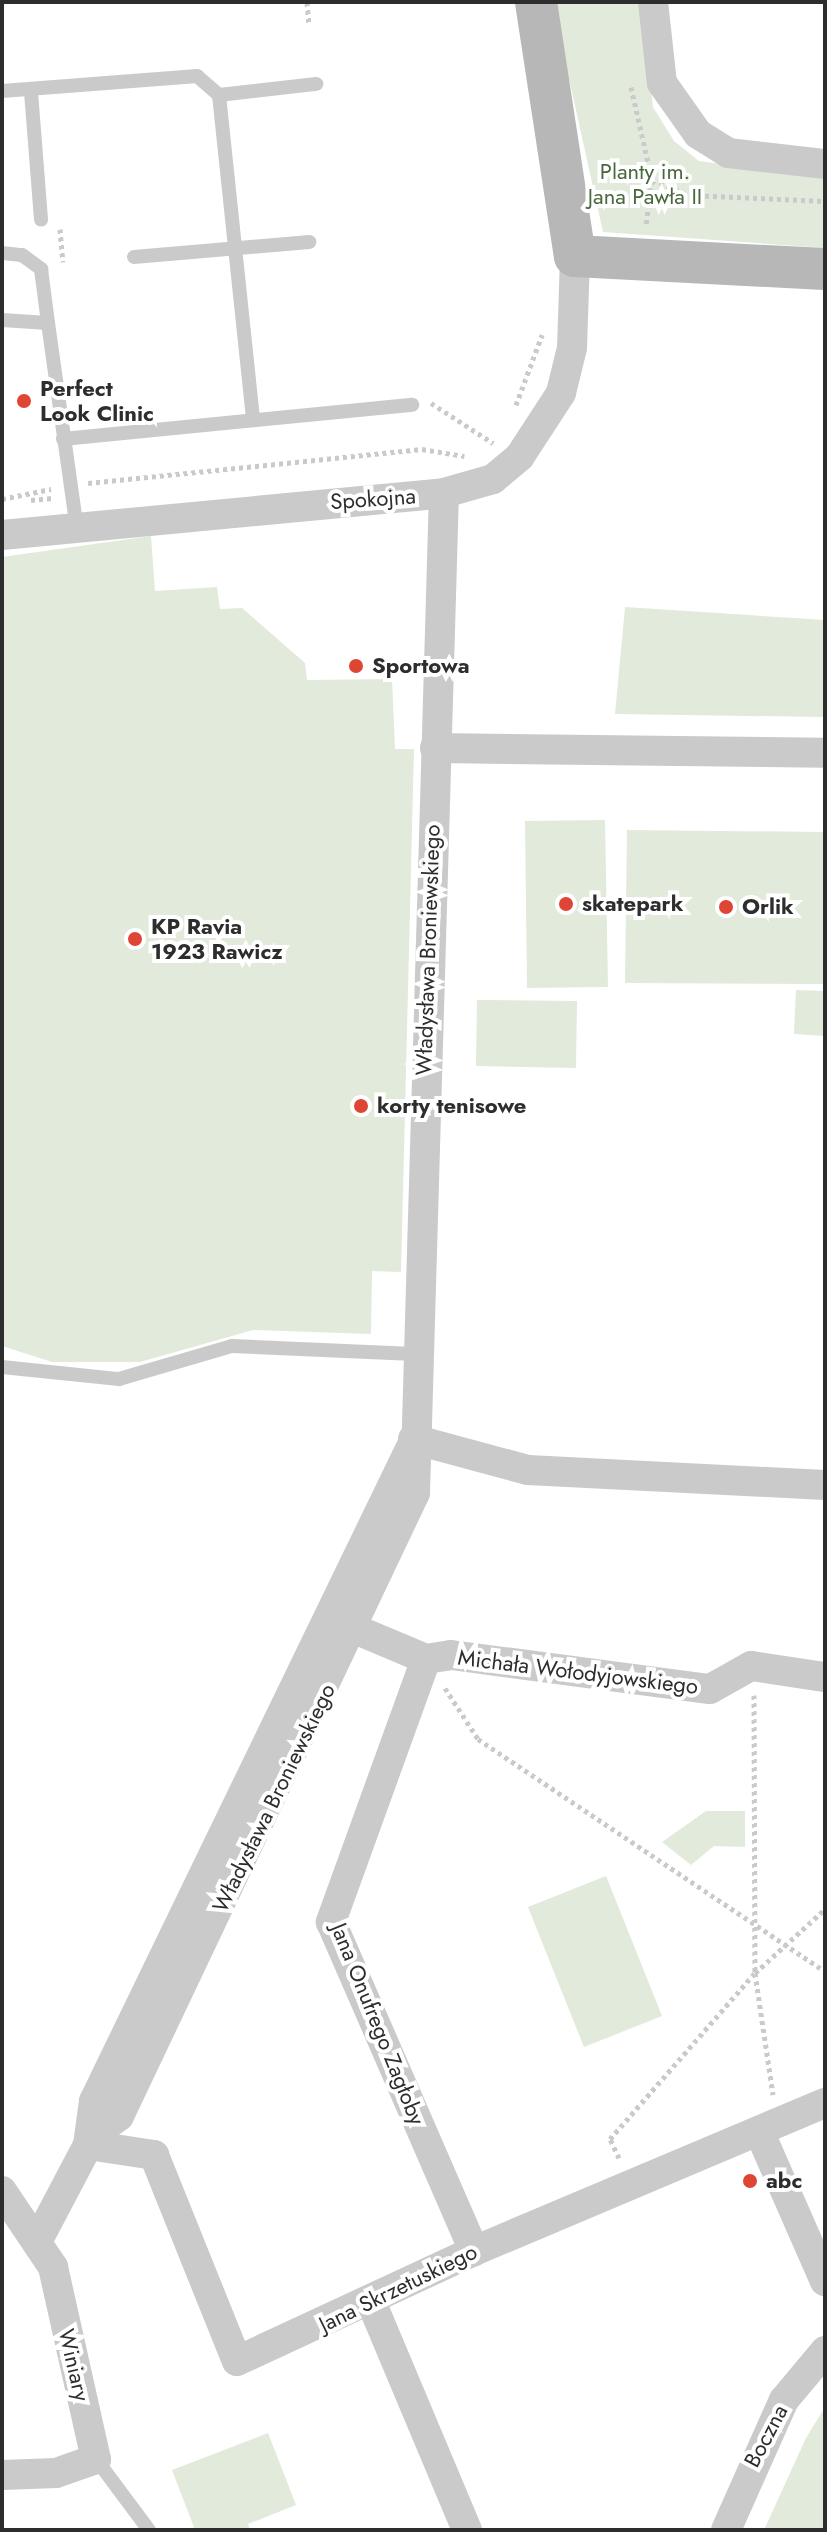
<!DOCTYPE html>
<html>
<head>
<meta charset="utf-8">
<style>
  body { margin:0 }
  #map { position:relative; width:827px; height:2532px; overflow:hidden; background:#fff; font-family:Jost,sans-serif }
  div>[style] { position:absolute }
  .green>* { inset:0; background:#e1eadb }
  .path>* { height:5px; margin-top:-2.5px; transform-origin:0; background:repeating-linear-gradient(90deg,#cacaca 0 4px,transparent 0 8px) }
  .lane>* { height:14px; margin:-7px; padding:0 7px; transform-origin:7px; border-radius:7px; background:#cacaca }
  .street>* { height:30px; margin:-15px; padding:0 15px; transform-origin:15px; border-radius:15px; background:#cacaca }
  .secondary>* { height:42px; margin:-21px; padding:0 21px; transform-origin:21px; border-radius:21px; background:#b7b7b7 }
  .dots>* { width:22px; height:22px; translate:-50% -50%; box-sizing:border-box; border:4px solid #fff; border-radius:50% }
  span { translate:-50% -50%; white-space:nowrap; text-align:center; line-height:1.15; -webkit-text-stroke:8px #fff; paint-order:stroke }
  .park-label { font-size:22px; color:#49673c }
  .poi-label { font-size:22px; color:#2d2d2d; font-weight:700 }
  .left { translate:0 -50%; text-align:left }
  .street-label { font-size:22px; color:#2d2d2d }
  .frame { position:absolute; inset:0; border:4px solid #2d2d2d; pointer-events:none }
</style>
</head>
<body>
<div id="map">
  <div class="green">
    <div style="clip-path:polygon(552px 2px,642px 2px,653px 107px,674px 141px,699px 161px,825px 178px,825px 248px,603px 232px)"></div>
    <div style="clip-path:polygon(151px 536px,155px 591px,217px 587px,220px 609px,242px 608px,305px 663px,307px 680px,392px 679px,395px 749px,414px 749px,401px 1272px,372px 1271px,371px 1334px,253px 1330px,140px 1362px,52px 1362px,2px 1346px,2px 557px)"></div>
    <div style="clip-path:polygon(625px 607px,825px 620px,825px 717px,615px 714px)"></div>
    <div style="clip-path:polygon(605px 820px,608px 987px,527px 988px,525px 821px)"></div>
    <div style="clip-path:polygon(627px 830px,825px 832px,825px 984px,625px 983px)"></div>
    <div style="clip-path:polygon(796px 990px,825px 991px,825px 1036px,794px 1034px)"></div>
    <div style="clip-path:polygon(477px 1000px,577px 1001px,576px 1068px,476px 1066px)"></div>
    <div style="clip-path:polygon(706px 1811px,745px 1811px,745px 1847px,714px 1846px,691px 1865px,662px 1842px)"></div>
    <div style="clip-path:polygon(606px 1876px,662px 2016px,584px 2047px,528px 1907px)"></div>
    <div style="clip-path:polygon(825px 2407px,825px 2530px,764px 2530px,806px 2438px)"></div>
    <div style="clip-path:polygon(268px 2433px,296px 2505px,248px 2524px,250px 2530px,195px 2530px,172px 2470px)"></div>
  </div>
  <div class="path">
    <div style="left:307px;top:2px;width:22px;rotate:85deg"></div>
    <div style="left:631px;top:87px;width:95px;rotate:77.3deg"></div>
    <div style="left:652px;top:180px;width:45px;rotate:97.6deg"></div>
    <div style="left:652px;top:180px;width:40px;rotate:22deg"></div>
    <div style="left:689px;top:195px;width:136px;rotate:2.5deg"></div>
    <div style="left:60px;top:229px;width:33px;rotate:85deg"></div>
    <div style="left:431px;top:403px;width:74px;rotate:32.8deg"></div>
    <div style="left:516px;top:405px;width:75px;rotate:-69.6deg"></div>
    <div style="left:88px;top:483px;width:336px;rotate:-5.8deg"></div>
    <div style="left:422px;top:449px;width:43px;rotate:9.5deg"></div>
    <div style="left:2px;top:499px;width:50px;rotate:-11.5deg"></div>
    <div style="left:31px;top:500px;width:22px;rotate:-5deg"></div>
    <div style="left:445px;top:1688px;width:61px;rotate:57.1deg"></div>
    <div style="left:478px;top:1739px;width:417px;rotate:33.8deg"></div>
    <div style="left:754px;top:1695px;width:278px;rotate:89.8deg"></div>
    <div style="left:755px;top:1973px;width:123px;rotate:81.6deg"></div>
    <div style="left:619px;top:2158px;width:21px;rotate:-115deg"></div>
    <div style="left:610px;top:2139px;width:220px;rotate:-48.9deg"></div>
    <div style="left:755px;top:1973px;width:95px;rotate:-42.4deg"></div>
  </div>
  <div class="lane">
    <div style="left:2px;top:91px;width:196px;rotate:-4.4deg"></div>
    <div style="left:197px;top:76px;width:29px;rotate:41deg"></div>
    <div style="left:219px;top:95px;width:327px;rotate:84deg"></div>
    <div style="left:31px;top:92px;width:128px;rotate:85.5deg"></div>
    <div style="left:219px;top:95px;width:98px;rotate:-6.5deg"></div>
    <div style="left:2px;top:253px;width:20px;rotate:6deg"></div>
    <div style="left:22px;top:255px;width:24px;rotate:36deg"></div>
    <div style="left:41px;top:269px;width:54px;rotate:82.6deg"></div>
    <div style="left:134px;top:257px;width:176px;rotate:-4.9deg"></div>
    <div style="left:2px;top:320px;width:46px;rotate:3.7deg"></div>
    <div style="left:48px;top:323px;width:202px;rotate:82deg"></div>
    <div style="left:63px;top:439px;width:351px;rotate:-5.6deg"></div>
    <div style="left:2px;top:1367px;width:118px;rotate:5.9deg"></div>
    <div style="left:119px;top:1379px;width:118px;rotate:-16.3deg"></div>
    <div style="left:232px;top:1346px;width:182px;rotate:2.5deg"></div>
    <div style="left:96px;top:2459px;width:89px;rotate:53.3deg"></div>
  </div>
  <div class="street">
    <div style="left:653px;top:2px;width:81px;rotate:83.7deg"></div>
    <div style="left:662px;top:83px;width:62px;rotate:54.8deg"></div>
    <div style="left:698px;top:134px;width:36px;rotate:32deg"></div>
    <div style="left:728px;top:153px;width:98px;rotate:6.5deg"></div>
    <div style="left:2px;top:535px;width:444px;rotate:-5.4deg"></div>
    <div style="left:444px;top:493px;width:51px;rotate:-15.9deg"></div>
    <div style="left:493px;top:479px;width:35px;rotate:-40deg"></div>
    <div style="left:520px;top:456px;width:75px;rotate:-56.9deg"></div>
    <div style="left:561px;top:393px;width:46px;rotate:-76.3deg"></div>
    <div style="left:572px;top:348px;width:92px;rotate:-88.1deg"></div>
    <div style="left:435px;top:748px;width:390px;rotate:0.7deg"></div>
    <div style="left:413px;top:1439px;width:119px;rotate:15.1deg"></div>
    <div style="left:528px;top:1470px;width:297px;rotate:2.9deg"></div>
    <div style="left:338px;top:1622px;width:95px;rotate:22.8deg"></div>
    <div style="left:426px;top:1659px;width:25px;rotate:-9deg"></div>
    <div style="left:451px;top:1655px;width:261px;rotate:7.5deg"></div>
    <div style="left:710px;top:1689px;width:47px;rotate:-29.3deg"></div>
    <div style="left:751px;top:1666px;width:75px;rotate:8.5deg"></div>
    <div style="left:426px;top:1659px;width:280px;rotate:109.9deg"></div>
    <div style="left:331px;top:1922px;width:359px;rotate:66.5deg"></div>
    <div style="left:759px;top:2131px;width:164px;rotate:66.3deg"></div>
    <div style="left:91px;top:2137px;width:35px;rotate:-37deg"></div>
    <div style="left:119px;top:2116px;width:690px;rotate:-64.59deg"></div>
    <div style="left:415px;top:1493px;width:1000px;rotate:-88.34deg"></div>
    <div style="left:88px;top:2145px;width:67px;rotate:8.6deg"></div>
    <div style="left:154px;top:2155px;width:222px;rotate:68.1deg"></div>
    <div style="left:237px;top:2361px;width:261px;rotate:-24.9deg"></div>
    <div style="left:474px;top:2251px;width:381px;rotate:-22.9deg"></div>
    <div style="left:2px;top:2191px;width:92px;rotate:56.1deg"></div>
    <div style="left:53px;top:2267px;width:197px;rotate:77.4deg"></div>
    <div style="left:96px;top:2459px;width:42px;rotate:160.7deg"></div>
    <div style="left:56px;top:2473px;width:54px;rotate:177.9deg"></div>
    <div style="left:39px;top:2238px;width:105px;rotate:-62.2deg"></div>
    <div style="left:88px;top:2145px;width:44px;rotate:-82.2deg"></div>
    <div style="left:94px;top:2101px;width:725px;rotate:-64.14deg"></div>
    <div style="left:372px;top:2304px;width:245px;rotate:67.2deg"></div>
    <div style="left:726px;top:2530px;width:142px;rotate:-66deg"></div>
    <div style="left:784px;top:2400px;width:64px;rotate:-50.1deg"></div>
  </div>
  <div class="secondary">
    <div style="left:536px;top:2px;width:257px;rotate:81.3deg"></div>
    <div style="left:575px;top:256px;width:250px;rotate:3deg"></div>
  </div>
  <div class="dots">
    <div style="left:24px;top:401px;background:#de4535"></div>
    <div style="left:356px;top:666px;background:#de4535"></div>
    <div style="left:566px;top:904px;background:#de4535"></div>
    <div style="left:726px;top:907px;background:#de4535"></div>
    <div style="left:135px;top:939px;background:#de4535"></div>
    <div style="left:361px;top:1106px;background:#de4535"></div>
    <div style="left:750px;top:2181px;background:#de4535"></div>
  </div>
  <div class="park-label">
    <span style="left:645px;top:184px">Planty im.<br>Jana Pawła II</span>
  </div>
  <div class="poi-label">
    <span class="left" style="left:40px;top:401px">Perfect<br>Look Clinic</span>
    <span class="left" style="left:372px;top:666px">Sportowa</span>
    <span class="left" style="left:582px;top:904px">skatepark</span>
    <span class="left" style="left:742px;top:907px">Orlik</span>
    <span class="left" style="left:151px;top:939px">KP Ravia<br>1923 Rawicz</span>
    <span class="left" style="left:377px;top:1106px">korty tenisowe</span>
    <span class="left" style="left:766px;top:2181px">abc</span>
  </div>
  <div class="street-label">
    <span style="left:373px;top:499px;rotate:-4deg">Spokojna</span>
    <span style="left:428px;top:950px;rotate:-88deg">Władysława Broniewskiego</span>
    <span style="left:578px;top:1672px;rotate:7deg">Michała Wołodyjowskiego</span>
    <span style="left:274px;top:1798px;rotate:-64deg">Władysława Broniewskiego</span>
    <span style="left:378px;top:2024px;rotate:68deg">Jana Onufrego Zagłoby</span>
    <span style="left:398px;top:2288px;rotate:-26deg">Jana Skrzetuskiego</span>
    <span style="left:74px;top:2365px;rotate:77deg">Winiary</span>
    <span style="left:766px;top:2436px;rotate:-62deg">Boczna</span>
  </div>
  <div class="frame"></div>
</div>
</body>
</html>
